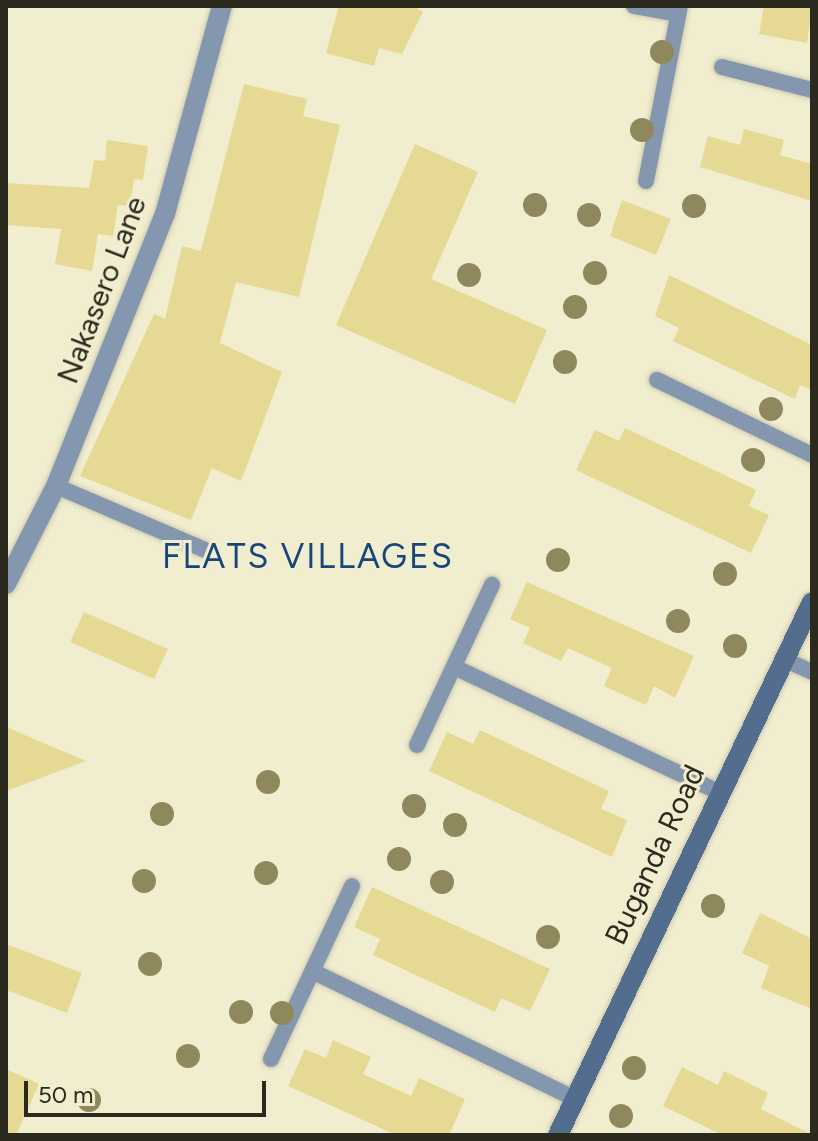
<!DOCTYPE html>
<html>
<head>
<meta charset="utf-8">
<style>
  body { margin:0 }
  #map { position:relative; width:818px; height:1141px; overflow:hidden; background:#f1edcf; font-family:Figtree,sans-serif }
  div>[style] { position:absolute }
  .building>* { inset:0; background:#e5d994 }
  .roads { filter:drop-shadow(0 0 2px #cecaaf) drop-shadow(0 0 2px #cecaaf) }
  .service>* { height:16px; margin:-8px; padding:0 8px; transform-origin:8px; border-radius:8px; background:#8497ae }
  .minor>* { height:20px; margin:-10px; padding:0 10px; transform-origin:10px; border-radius:10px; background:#8497ae }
  .secondary>* { height:20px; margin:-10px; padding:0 10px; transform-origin:10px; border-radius:10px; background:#536d8e }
  .trees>* { width:24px; height:24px; margin:-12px; border-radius:50%; background:#8f885d }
  span { translate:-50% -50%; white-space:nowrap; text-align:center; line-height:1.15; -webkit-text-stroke:6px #f1edcf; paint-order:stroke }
  .street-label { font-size:30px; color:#2c2a1e }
  .quarter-label { font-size:34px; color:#19467a; letter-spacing:2px }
  .frame { position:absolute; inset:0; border:8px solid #2c2a1e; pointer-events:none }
  .scale { position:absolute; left:24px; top:1081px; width:242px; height:36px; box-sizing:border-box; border:4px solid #2c2a1e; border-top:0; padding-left:10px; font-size:24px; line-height:28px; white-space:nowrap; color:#2c2a1e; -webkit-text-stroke:6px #f1edcf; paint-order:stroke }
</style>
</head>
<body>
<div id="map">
  <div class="building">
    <div style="clip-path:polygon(339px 6px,414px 6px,423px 12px,402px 54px,379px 48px,374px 66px,326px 53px)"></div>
    <div style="clip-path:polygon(764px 6px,812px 6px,807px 43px,759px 34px)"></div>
    <div style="clip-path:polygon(244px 84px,307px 99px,303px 116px,340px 125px,299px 297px,236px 282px,220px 343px,282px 372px,241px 481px,212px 468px,191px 520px,80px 476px,154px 314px,165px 319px,182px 246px,201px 251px)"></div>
    <div style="clip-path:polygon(744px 129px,784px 140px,780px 155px,812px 164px,812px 201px,700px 167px,708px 136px,740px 145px)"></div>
    <div style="clip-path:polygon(107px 140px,148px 146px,143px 180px,134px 179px,130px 206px,118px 205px,113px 236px,98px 234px,92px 271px,55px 264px,61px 229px,6px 225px,6px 183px,89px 188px,94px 160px,105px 161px)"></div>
    <div style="clip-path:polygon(415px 144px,478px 172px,431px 279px,547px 330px,515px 404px,336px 325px)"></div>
    <div style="clip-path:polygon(622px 200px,671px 219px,656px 255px,610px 236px)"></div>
    <div style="clip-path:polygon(669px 275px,812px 345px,812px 390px,800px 385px,795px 399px,673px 341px,679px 328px,655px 316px)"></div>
    <div style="clip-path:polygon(625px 428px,756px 490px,749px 506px,769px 515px,751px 553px,576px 470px,595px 430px,619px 441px)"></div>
    <div style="clip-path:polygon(527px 582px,694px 656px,675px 698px,654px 686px,646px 705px,604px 686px,612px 668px,568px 648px,561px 661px,523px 643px,530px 628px,510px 619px)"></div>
    <div style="clip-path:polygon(84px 612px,168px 649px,154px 679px,70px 642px)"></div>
    <div style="clip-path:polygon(6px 727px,86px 761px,6px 791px)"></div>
    <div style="clip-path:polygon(480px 730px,609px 791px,601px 809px,627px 820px,612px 857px,429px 771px,447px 732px,473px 744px)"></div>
    <div style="clip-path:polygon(372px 887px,550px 969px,530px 1011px,501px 998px,495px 1012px,373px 955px,380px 939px,354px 927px)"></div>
    <div style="clip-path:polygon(760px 913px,812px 939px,812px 1009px,761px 988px,769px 966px,742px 953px)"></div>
    <div style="clip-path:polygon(6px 944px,82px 973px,67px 1013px,6px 990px)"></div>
    <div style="clip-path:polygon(333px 1040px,371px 1057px,363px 1074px,411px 1096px,419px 1078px,465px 1099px,449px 1135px,396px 1135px,288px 1086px,305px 1049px,326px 1058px)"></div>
    <div style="clip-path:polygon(682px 1067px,718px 1085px,724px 1071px,768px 1093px,761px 1109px,812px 1135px,722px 1135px,663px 1106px)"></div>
    <div style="clip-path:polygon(6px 1069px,39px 1084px,16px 1135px,6px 1135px)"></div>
  </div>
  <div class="roads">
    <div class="service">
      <div style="left:634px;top:6px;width:45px;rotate:10.3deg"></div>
      <div style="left:722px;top:67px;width:93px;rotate:14.3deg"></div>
      <div style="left:646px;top:181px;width:178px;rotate:-79deg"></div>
      <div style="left:657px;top:380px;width:172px;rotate:25.8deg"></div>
      <div style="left:56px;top:486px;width:162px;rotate:23.2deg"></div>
      <div style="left:783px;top:659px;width:32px;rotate:24deg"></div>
      <div style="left:454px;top:667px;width:290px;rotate:25.3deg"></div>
      <div style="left:417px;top:745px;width:177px;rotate:-64.9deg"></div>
      <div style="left:314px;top:972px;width:289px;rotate:25.9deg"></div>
      <div style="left:271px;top:1059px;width:191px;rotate:-64.9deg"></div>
    </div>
    <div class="minor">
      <div style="left:6px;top:584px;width:110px;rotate:-63deg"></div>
      <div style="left:56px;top:486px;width:293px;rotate:-68.2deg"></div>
      <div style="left:165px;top:214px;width:216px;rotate:-74.7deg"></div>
    </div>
    <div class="secondary">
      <div style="left:558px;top:1135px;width:590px;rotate:-64.52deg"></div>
    </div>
  </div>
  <div class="trees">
    <div style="left:662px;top:52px"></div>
    <div style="left:642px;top:130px"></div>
    <div style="left:535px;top:205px"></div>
    <div style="left:694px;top:206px"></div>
    <div style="left:589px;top:215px"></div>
    <div style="left:595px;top:273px"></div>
    <div style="left:469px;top:275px"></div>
    <div style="left:575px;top:307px"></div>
    <div style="left:565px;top:362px"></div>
    <div style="left:771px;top:409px"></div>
    <div style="left:753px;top:460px"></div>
    <div style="left:558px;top:560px"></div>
    <div style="left:725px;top:574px"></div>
    <div style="left:678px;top:621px"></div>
    <div style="left:735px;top:646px"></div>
    <div style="left:268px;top:782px"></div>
    <div style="left:414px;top:806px"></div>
    <div style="left:162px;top:814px"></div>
    <div style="left:455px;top:825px"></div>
    <div style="left:399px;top:859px"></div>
    <div style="left:266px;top:873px"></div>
    <div style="left:144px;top:881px"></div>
    <div style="left:442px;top:882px"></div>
    <div style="left:713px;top:906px"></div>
    <div style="left:548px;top:937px"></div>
    <div style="left:150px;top:964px"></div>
    <div style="left:241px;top:1012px"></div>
    <div style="left:282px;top:1013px"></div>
    <div style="left:188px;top:1056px"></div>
    <div style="left:634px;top:1068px"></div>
    <div style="left:89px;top:1100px"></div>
    <div style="left:621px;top:1116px"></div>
  </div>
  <div class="street-label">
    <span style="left:102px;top:290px;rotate:-69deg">Nakasero Lane</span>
    <span style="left:655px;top:855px;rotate:-65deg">Buganda Road</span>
  </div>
  <div class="quarter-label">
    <span style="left:308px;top:557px">FLATS VILLAGES</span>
  </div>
  <div class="frame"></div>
  <div class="scale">50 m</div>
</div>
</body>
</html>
